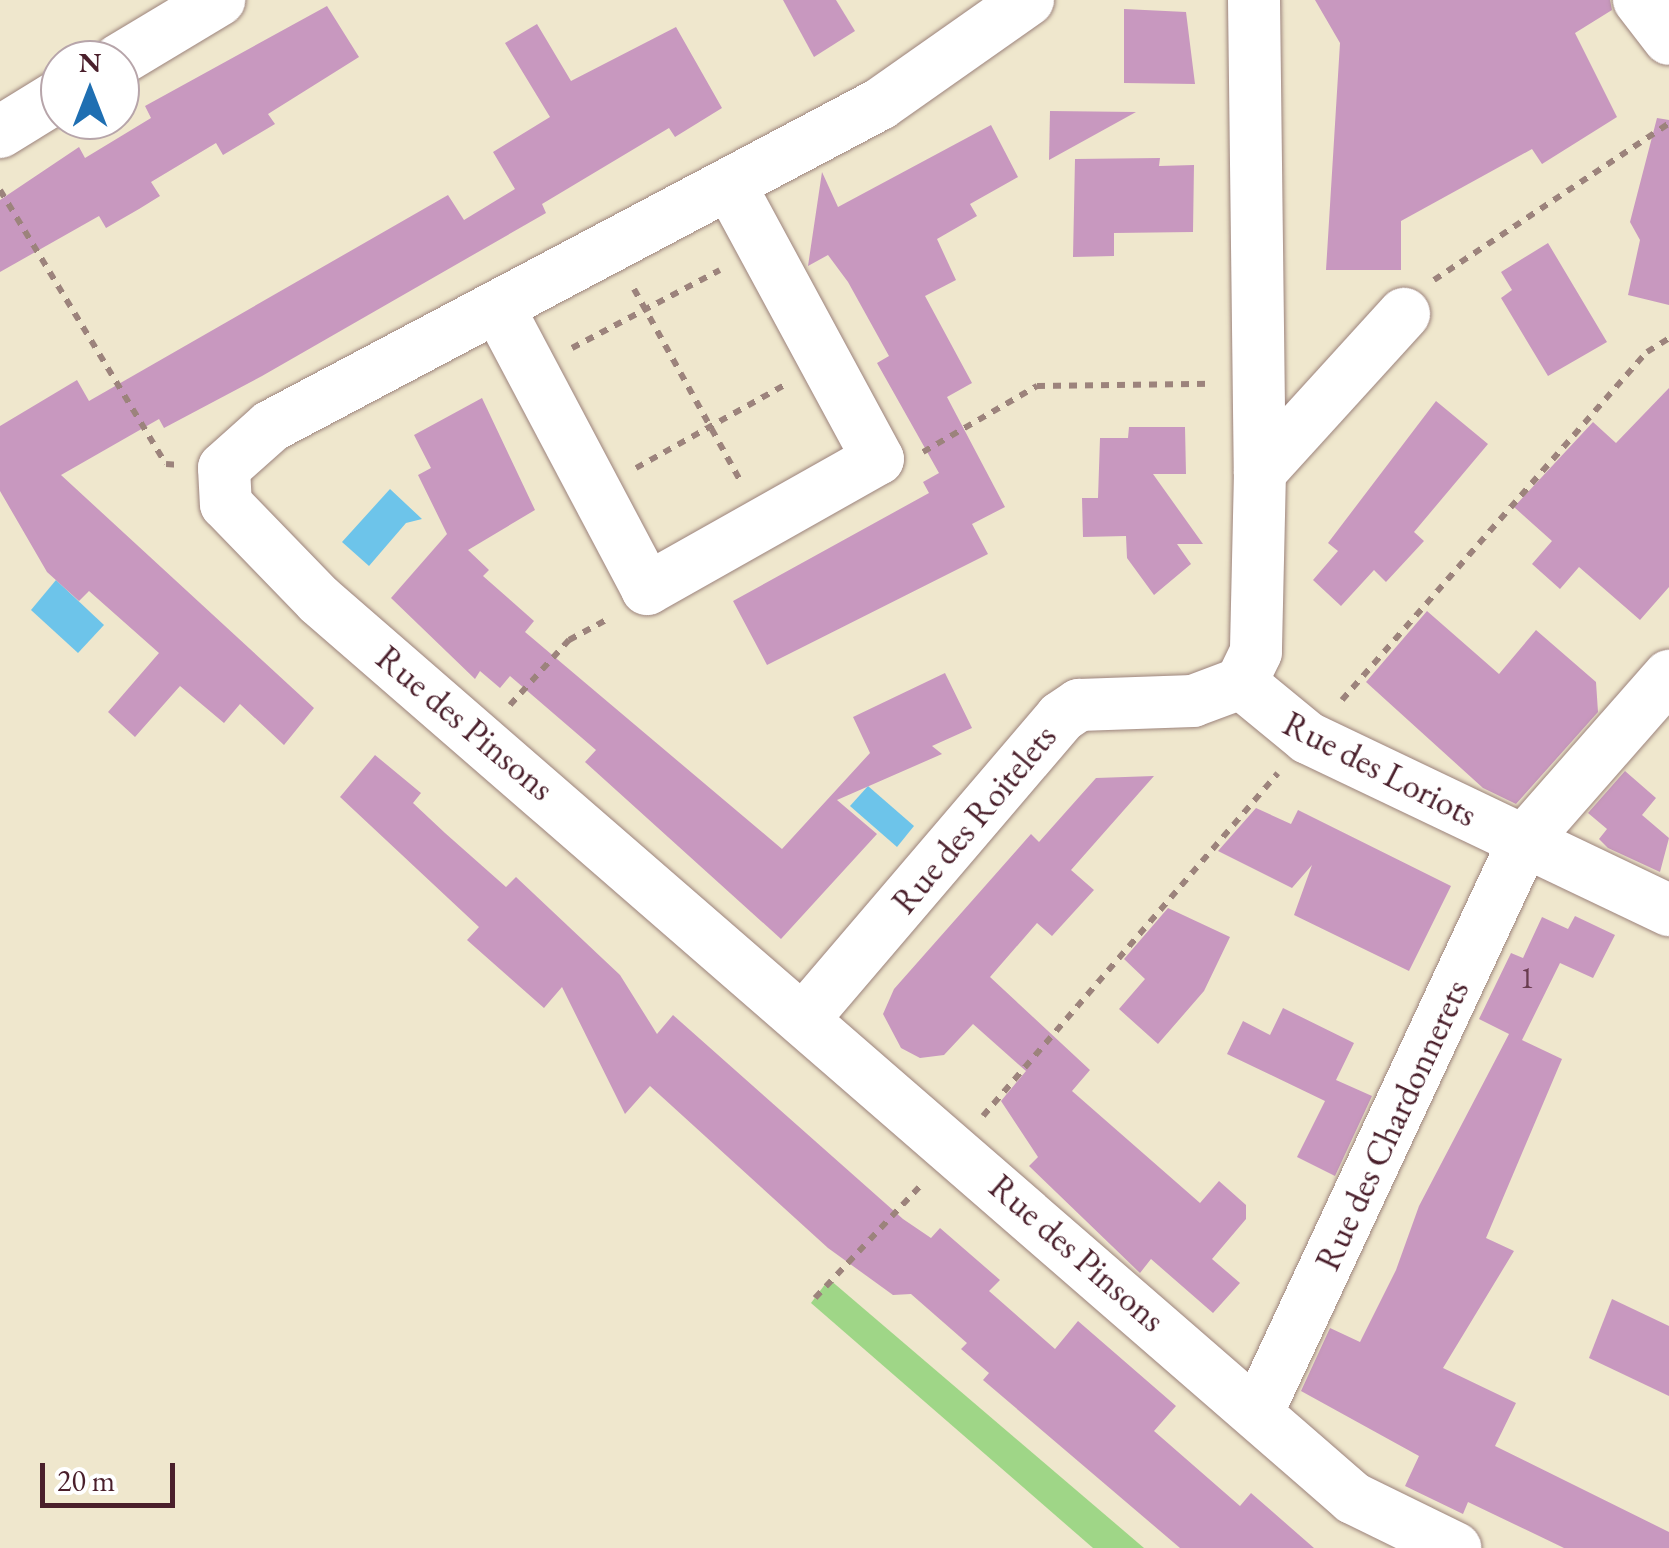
<!DOCTYPE html>
<html>
<head>
<meta charset="utf-8">
<style>
  body { margin:0 }
  #map { position:relative; width:1669px; height:1548px; overflow:hidden; background:#efe7cd; font-family:"EB Garamond",serif }
  div>[style] { position:absolute }
  .green>* { inset:0; background:#9fd687 }
  .water>* { inset:0; background:#6dc4ea }
  .building>* { inset:0; background:#c898bf }
  .path>* { height:6px; margin-top:-3px; transform-origin:0; background:repeating-linear-gradient(90deg,#9c837c 0 8px,transparent 0 16px) }
  .roads { filter:drop-shadow(0 0 2px #9c837c) drop-shadow(0 0 2px #9c837c) }
  .minor>* { height:52px; margin:-26px; padding:0 26px; transform-origin:26px; border-radius:26px; background:#fff }
  span { translate:-50% -50%; white-space:nowrap; text-align:center; line-height:1.15; -webkit-text-stroke:10px #fff; paint-order:stroke }
  .number-label { font-size:30px; color:#6a3d50 }
  .number-label span { -webkit-text-stroke-width:0 }
  .street-label { font-size:35px; color:#4a1f2b }
  .north { position:absolute; left:40px; top:40px; width:100px; height:100px; box-sizing:border-box; background:#fff; border:2px solid #b7a5aa; border-radius:50%; rotate:0deg; font-size:28px; font-weight:700; line-height:40px; text-align:center; color:#4a1f2b }
  .north::after { content:''; display:block; margin:auto; width:35px; height:45px; background:#1f6fb2; clip-path:polygon(50% 0,100% 100%,50% 72%,0 100%) }
  .scale { position:absolute; left:40px; top:1463px; width:135px; height:45px; box-sizing:border-box; border:5px solid #4a1f2b; border-top:0; padding-left:12px; font-size:30px; line-height:35px; white-space:nowrap; color:#4a1f2b; -webkit-text-stroke:8px #fff; paint-order:stroke }
</style>
</head>
<body>
<div id="map">
  <div class="green">
    <div style="clip-path:polygon(829px 1279px,1144px 1548px,1093px 1548px,811px 1303px)"></div>
  </div>
  <div class="water">
    <div style="clip-path:polygon(390px 489px,422px 519px,406px 523px,369px 566px,342px 542px)"></div>
    <div style="clip-path:polygon(56px 580px,104px 625px,78px 653px,31px 610px)"></div>
    <div style="clip-path:polygon(868px 786px,914px 826px,897px 847px,850px 806px)"></div>
  </div>
  <div class="building">
    <div style="clip-path:polygon(783px 0,836px 0,855px 31px,814px 57px)"></div>
    <div style="clip-path:polygon(1315px 0,1610px 0,1612px 10px,1575px 33px,1617px 117px,1542px 164px,1532px 149px,1401px 221px,1401px 270px,1326px 270px,1340px 43px)"></div>
    <div style="clip-path:polygon(327px 6px,359px 57px,268px 114px,275px 124px,223px 155px,216px 143px,151px 182px,160px 196px,139px 209px,106px 228px,99px 216px,0 272px,0 200px,79px 147px,85px 158px,151px 118px,145px 106px)"></div>
    <div style="clip-path:polygon(1124px 9px,1186px 12px,1195px 84px,1124px 83px)"></div>
    <div style="clip-path:polygon(537px 24px,571px 81px,676px 27px,722px 108px,675px 137px,669px 128px,542px 204px,546px 213px,262px 376px,164px 428px,159px 419px,61px 475px,314px 708px,284px 745px,240px 704px,224px 723px,180px 686px,135px 737px,108px 712px,159px 653px,89px 591px,79px 601px,47px 572px,0 491px,0 426px,77px 380px,89px 401px,448px 195px,464px 220px,515px 189px,493px 152px,550px 117px,505px 43px)"></div>
    <div style="clip-path:polygon(1050px 111px,1136px 112px,1049px 160px)"></div>
    <div style="clip-path:polygon(1657px 118px,1669px 120px,1669px 305px,1628px 295px,1640px 240px,1630px 222px)"></div>
    <div style="clip-path:polygon(991px 125px,1018px 177px,970px 204px,977px 216px,937px 239px,956px 280px,925px 296px,972px 383px,947px 397px,1005px 507px,972px 524px,988px 554px,767px 665px,733px 601px,929px 493px,923px 482px,939px 473px,877px 363px,889px 356px,848px 282px,828px 255px,808px 266px,822px 172px,838px 207px)"></div>
    <div style="clip-path:polygon(1160px 158px,1159px 166px,1194px 165px,1193px 232px,1114px 233px,1114px 256px,1073px 257px,1075px 159px)"></div>
    <div style="clip-path:polygon(1548px 243px,1607px 342px,1548px 376px,1501px 298px,1512px 290px,1501px 272px)"></div>
    <div style="clip-path:polygon(1669px 388px,1669px 587px,1640px 620px,1579px 567px,1560px 589px,1532px 564px,1552px 541px,1514px 507px,1593px 422px,1616px 443px)"></div>
    <div style="clip-path:polygon(482px 398px,535px 510px,468px 550px,489px 570px,483px 576px,534px 621px,525px 632px,782px 849px,870px 753px,853px 717px,945px 673px,972px 728px,932px 746px,942px 754px,837px 800px,877px 834px,781px 939px,585px 762px,596px 750px,510px 676px,500px 688px,480px 671px,475px 679px,391px 598px,447px 534px,418px 475px,431px 468px,414px 435px)"></div>
    <div style="clip-path:polygon(1436px 401px,1488px 444px,1414px 532px,1424px 541px,1386px 582px,1374px 570px,1341px 606px,1313px 580px,1338px 551px,1328px 543px)"></div>
    <div style="clip-path:polygon(1129px 427px,1185px 427px,1186px 474px,1153px 474px,1203px 544px,1177px 544px,1191px 564px,1154px 595px,1127px 558px,1126px 536px,1083px 537px,1082px 498px,1098px 498px,1100px 438px,1128px 438px)"></div>
    <div style="clip-path:polygon(1427px 611px,1499px 674px,1536px 630px,1596px 682px,1598px 712px,1516px 804px,1483px 788px,1366px 682px)"></div>
    <div style="clip-path:polygon(375px 755px,421px 793px,413px 803px,445px 833px,506px 887px,516px 877px,620px 975px,657px 1034px,673px 1015px,903px 1219px,931px 1238px,940px 1228px,1000px 1280px,989px 1291px,1055px 1349px,1078px 1321px,1176px 1406px,1154px 1431px,1240px 1506px,1251px 1493px,1314px 1548px,1180px 1548px,983px 1380px,989px 1373px,961px 1349px,967px 1343px,911px 1294px,893px 1295px,828px 1248px,650px 1086px,625px 1114px,562px 987px,544px 1008px,467px 940px,479px 927px,340px 797px)"></div>
    <div style="clip-path:polygon(1625px 771px,1656px 798px,1642px 815px,1669px 838px,1660px 872px,1608px 848px,1599px 839px,1607px 829px,1588px 813px)"></div>
    <div style="clip-path:polygon(1154px 776px,1071px 870px,1094px 890px,1052px 936px,1037px 923px,990px 977px,1090px 1070px,1072px 1091px,1200px 1203px,1219px 1181px,1246px 1205px,1246px 1219px,1212px 1259px,1240px 1283px,1213px 1313px,1151px 1259px,1140px 1273px,1029px 1166px,1038px 1157px,1001px 1101px,1026px 1071px,973px 1024px,944px 1055px,920px 1058px,901px 1048px,883px 1014px,894px 989px,1031px 834px,1039px 842px,1096px 778px)"></div>
    <div style="clip-path:polygon(1256px 808px,1291px 824px,1298px 810px,1451px 886px,1409px 971px,1294px 915px,1312px 865px,1292px 888px,1218px 851px)"></div>
    <div style="clip-path:polygon(1168px 908px,1230px 937px,1204px 991px,1158px 1044px,1119px 1009px,1145px 979px,1124px 959px)"></div>
    <div style="clip-path:polygon(1575px 916px,1615px 935px,1593px 978px,1560px 963px,1522px 1040px,1562px 1059px,1486px 1238px,1514px 1251px,1443px 1368px,1516px 1403px,1495px 1446px,1669px 1532px,1669px 1548px,1564px 1548px,1468px 1502px,1463px 1514px,1405px 1486px,1419px 1456px,1301px 1391px,1330px 1328px,1360px 1342px,1396px 1270px,1419px 1206px,1509px 1034px,1479px 1019px,1511px 953px,1523px 958px,1542px 917px,1568px 929px)"></div>
    <div style="clip-path:polygon(1283px 1008px,1354px 1043px,1336px 1080px,1372px 1096px,1335px 1176px,1297px 1157px,1325px 1101px,1227px 1054px,1243px 1021px,1270px 1035px)"></div>
    <div style="clip-path:polygon(1612px 1299px,1669px 1326px,1669px 1396px,1589px 1358px)"></div>
  </div>
  <div class="path">
    <div style="left:0;top:190px;width:320px;rotate:58.8deg"></div>
    <div style="left:166px;top:464px;width:14px;rotate:4deg"></div>
    <div style="left:1434px;top:280px;width:283px;rotate:-33.7deg"></div>
    <div style="left:634px;top:289px;width:223px;rotate:61deg"></div>
    <div style="left:572px;top:348px;width:167px;rotate:-27.8deg"></div>
    <div style="left:923px;top:452px;width:132px;rotate:-30.1deg"></div>
    <div style="left:1037px;top:386px;width:176px;rotate:-0.7deg"></div>
    <div style="left:636px;top:468px;width:172px;rotate:-29.2deg"></div>
    <div style="left:1342px;top:700px;width:463px;rotate:-48.8deg"></div>
    <div style="left:1647px;top:352px;width:26px;rotate:-32deg"></div>
    <div style="left:510px;top:705px;width:88px;rotate:-47.8deg"></div>
    <div style="left:569px;top:640px;width:44px;rotate:-28.3deg"></div>
    <div style="left:983px;top:1116px;width:452px;rotate:-49.3deg"></div>
    <div style="left:815px;top:1298px;width:155px;rotate:-46.8deg"></div>
  </div>
  <div class="roads">
    <div class="minor">
      <div style="left:1028px;top:0;width:181px;rotate:144.9deg"></div>
      <div style="left:880px;top:104px;width:689px;rotate:152.13deg"></div>
      <div style="left:271px;top:426px;width:63px;rotate:138.2deg"></div>
      <div style="left:224px;top:468px;width:36px;rotate:87deg"></div>
      <div style="left:226px;top:504px;width:134px;rotate:45.9deg"></div>
      <div style="left:319px;top:600px;width:1370px;rotate:40.97deg"></div>
      <div style="left:1353px;top:1498px;width:114px;rotate:26.1deg"></div>
      <div style="left:1254px;top:0;width:472px;rotate:89.3deg"></div>
      <div style="left:1260px;top:472px;width:180px;rotate:91.3deg"></div>
      <div style="left:1256px;top:652px;width:34px;rotate:116deg"></div>
      <div style="left:1241px;top:683px;width:87px;rotate:39.4deg"></div>
      <div style="left:1308px;top:738px;width:400px;rotate:25.5deg"></div>
      <div style="left:1639px;top:0;width:49px;rotate:52.4deg"></div>
      <div style="left:119px;top:60px;width:117px;rotate:-31deg"></div>
      <div style="left:0;top:132px;width:70px;rotate:-31.7deg"></div>
      <div style="left:498px;top:307px;width:319px;rotate:62.1deg"></div>
      <div style="left:647px;top:589px;width:265px;rotate:-29.4deg"></div>
      <div style="left:878px;top:459px;width:311px;rotate:-118.4deg"></div>
      <div style="left:1260px;top:472px;width:214px;rotate:-47.7deg"></div>
      <div style="left:805px;top:1017px;width:394px;rotate:-49.5deg"></div>
      <div style="left:1061px;top:717px;width:22px;rotate:-34deg"></div>
      <div style="left:1079px;top:705px;width:114px;rotate:-2deg"></div>
      <div style="left:1193px;top:701px;width:51px;rotate:-20.6deg"></div>
      <div style="left:1259px;top:1409px;width:627px;rotate:-64.99deg"></div>
      <div style="left:1524px;top:841px;width:220px;rotate:-48.7deg"></div>
    </div>
  </div>
  <div class="number-label">
    <span style="left:1527px;top:978px">1</span>
  </div>
  <div class="street-label">
    <span style="left:465px;top:723px;rotate:40deg">Rue des Pinsons</span>
    <span style="left:1380px;top:769px;rotate:27deg">Rue des Loriots</span>
    <span style="left:974px;top:819px;rotate:-50deg">Rue des Roitelets</span>
    <span style="left:1392px;top:1125px;rotate:-65deg">Rue des Chardonnerets</span>
    <span style="left:1077px;top:1253px;rotate:41deg">Rue des Pinsons</span>
  </div>
  <div class="north">N</div>
  <div class="scale">20 m</div>
</div>
</body>
</html>
